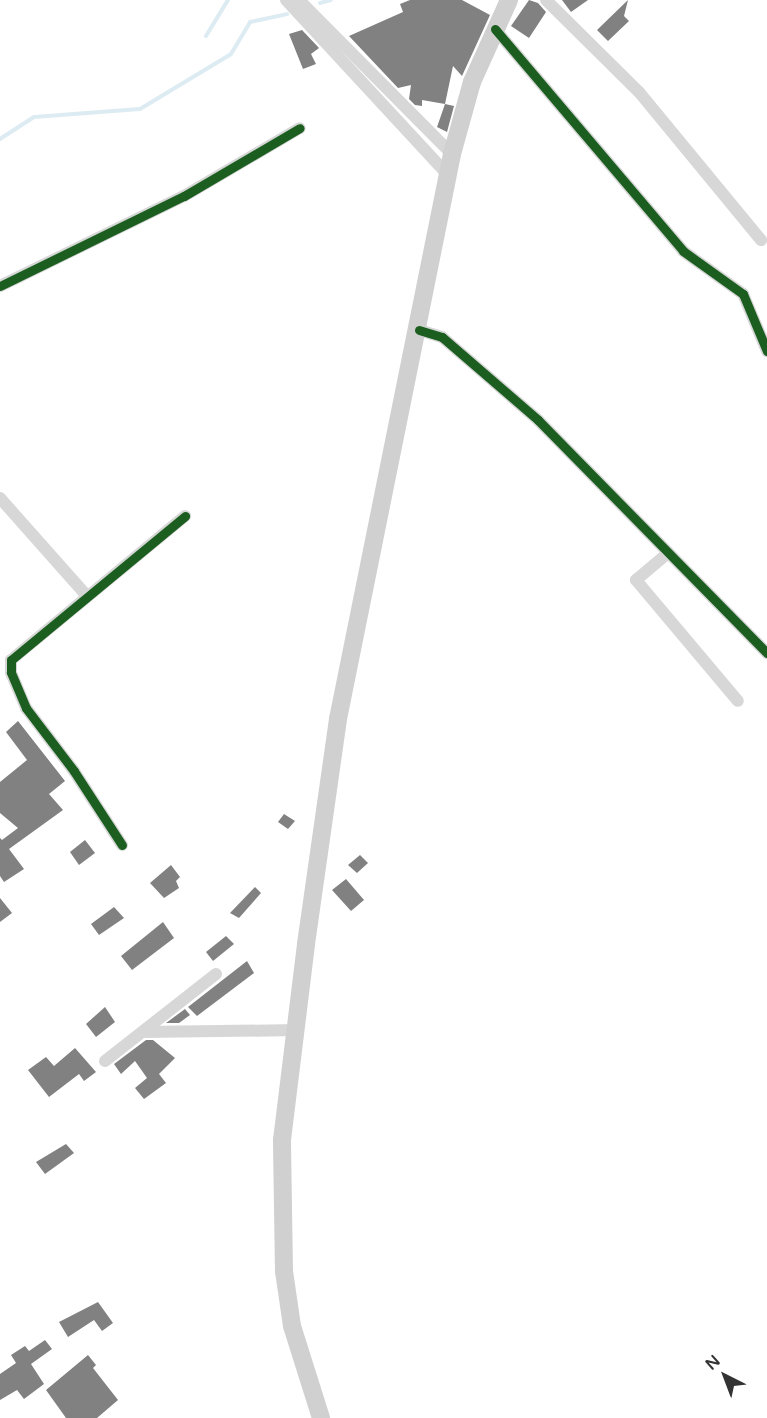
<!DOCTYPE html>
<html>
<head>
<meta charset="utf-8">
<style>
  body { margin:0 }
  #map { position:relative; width:767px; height:1418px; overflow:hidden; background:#fff; font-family:"Varela Round",sans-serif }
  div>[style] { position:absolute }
  .stream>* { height:4px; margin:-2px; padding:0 2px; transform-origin:2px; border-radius:2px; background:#ddebf3 }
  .building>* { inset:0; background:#818181 }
  .street>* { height:12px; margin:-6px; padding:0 6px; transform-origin:6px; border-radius:6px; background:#d7d7d7 }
  .secondary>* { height:18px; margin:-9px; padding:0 9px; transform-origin:9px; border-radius:9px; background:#d0d0d0 }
  .cycleway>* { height:9px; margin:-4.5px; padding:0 4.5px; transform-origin:4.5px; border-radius:4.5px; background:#1b5e20 }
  span { translate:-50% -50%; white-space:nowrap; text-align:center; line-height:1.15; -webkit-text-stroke:6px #fff; paint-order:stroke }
  .north { position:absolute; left:695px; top:1346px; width:60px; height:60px; -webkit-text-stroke:4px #fff; paint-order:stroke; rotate:318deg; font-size:16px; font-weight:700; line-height:24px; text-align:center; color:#333 }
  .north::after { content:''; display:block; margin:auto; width:21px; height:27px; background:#333; clip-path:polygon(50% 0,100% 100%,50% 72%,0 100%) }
</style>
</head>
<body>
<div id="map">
  <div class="stream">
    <div style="left:320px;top:3px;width:11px;rotate:-15deg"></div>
    <div style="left:206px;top:36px;width:42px;rotate:-58.6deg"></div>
    <div style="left:0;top:139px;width:40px;rotate:-32.9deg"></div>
    <div style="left:34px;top:117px;width:106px;rotate:-4.3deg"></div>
    <div style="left:140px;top:109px;width:106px;rotate:-31.1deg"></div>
    <div style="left:231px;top:54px;width:37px;rotate:-59deg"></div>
    <div style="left:250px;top:22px;width:38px;rotate:-12deg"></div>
  </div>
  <div class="building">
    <div style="clip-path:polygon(410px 0,462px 0,490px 15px,462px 76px,453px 66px,445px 104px,422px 100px,422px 106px,415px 105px,409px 99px,411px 85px,398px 88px,349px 36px,403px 12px,400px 4px)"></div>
    <div style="clip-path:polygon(529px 0,538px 3px,546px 12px,529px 38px,511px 26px)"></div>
    <div style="clip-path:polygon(562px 0,588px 0,571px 12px)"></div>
    <div style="clip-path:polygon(628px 0,624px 16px,629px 21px,608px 41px,597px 30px)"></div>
    <div style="clip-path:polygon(302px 30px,319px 48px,311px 54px,316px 64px,303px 69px,289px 34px)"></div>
    <div style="clip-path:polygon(445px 104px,454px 106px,447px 132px,437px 127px)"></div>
    <div style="clip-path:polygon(18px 721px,65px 781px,49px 794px,63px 810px,9px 849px,24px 869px,4px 882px,0 876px,0 838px,2px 840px,18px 828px,0 813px,0 782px,27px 760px,6px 732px)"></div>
    <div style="clip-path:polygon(284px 814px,295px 821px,288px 829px,278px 822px)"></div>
    <div style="clip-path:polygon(85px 840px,95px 853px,79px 865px,70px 852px)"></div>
    <div style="clip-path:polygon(360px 855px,368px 863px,357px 873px,348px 865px)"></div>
    <div style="clip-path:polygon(171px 865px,180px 877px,176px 881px,179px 888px,164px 898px,150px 883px)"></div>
    <div style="clip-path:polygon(346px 879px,364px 900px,351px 911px,332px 890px)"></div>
    <div style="clip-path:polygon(255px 887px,261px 893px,239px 918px,230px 913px)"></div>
    <div style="clip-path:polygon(0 898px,12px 913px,0 922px)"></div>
    <div style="clip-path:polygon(114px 907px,124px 918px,99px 935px,91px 924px)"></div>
    <div style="clip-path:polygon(163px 922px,174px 938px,132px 970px,121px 956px)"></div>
    <div style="clip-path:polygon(226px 936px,234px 944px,213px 961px,206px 952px)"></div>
    <div style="clip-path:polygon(247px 961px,254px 973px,197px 1016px,188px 1007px)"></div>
    <div style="clip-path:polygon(105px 1007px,115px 1022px,96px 1037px,86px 1024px)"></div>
    <div style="clip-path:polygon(185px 1009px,190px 1015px,179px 1023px,166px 1023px)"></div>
    <div style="clip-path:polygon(146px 1040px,153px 1040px,175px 1058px,159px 1074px,166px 1083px,144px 1099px,135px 1088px,147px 1078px,135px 1061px,121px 1074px,114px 1064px)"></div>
    <div style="clip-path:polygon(75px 1048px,96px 1072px,84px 1081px,79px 1074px,49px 1097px,28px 1070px,46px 1057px,54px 1066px)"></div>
    <div style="clip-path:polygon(66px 1144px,74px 1153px,45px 1174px,36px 1162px)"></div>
    <div style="clip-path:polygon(98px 1302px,113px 1323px,102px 1331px,94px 1320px,68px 1337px,59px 1322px)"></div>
    <div style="clip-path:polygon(45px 1340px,52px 1349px,31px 1364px,44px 1384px,24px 1399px,17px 1390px,0 1400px,0 1374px,16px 1363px,11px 1355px,25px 1346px,29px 1351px)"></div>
    <div style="clip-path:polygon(88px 1355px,96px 1365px,93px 1368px,118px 1400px,97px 1418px,66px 1418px,46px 1390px)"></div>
  </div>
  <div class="street">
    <div style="left:286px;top:0;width:240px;rotate:47.2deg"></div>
    <div style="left:299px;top:0;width:217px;rotate:45.2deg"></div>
    <div style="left:546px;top:0;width:131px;rotate:44.7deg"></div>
    <div style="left:639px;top:92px;width:192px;rotate:50.5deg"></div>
    <div style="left:495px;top:29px;width:291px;rotate:49.7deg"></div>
    <div style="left:683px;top:251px;width:74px;rotate:35.6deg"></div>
    <div style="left:743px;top:294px;width:62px;rotate:67.2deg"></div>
    <div style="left:0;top:286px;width:205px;rotate:-26.1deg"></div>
    <div style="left:184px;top:196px;width:134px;rotate:-30.4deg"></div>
    <div style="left:419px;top:330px;width:24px;rotate:17deg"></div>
    <div style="left:442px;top:337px;width:127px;rotate:40.8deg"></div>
    <div style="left:538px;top:420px;width:327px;rotate:45.5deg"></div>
    <div style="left:0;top:498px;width:131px;rotate:48.4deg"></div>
    <div style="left:668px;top:553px;width:42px;rotate:139.8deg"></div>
    <div style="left:636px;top:580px;width:158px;rotate:49.9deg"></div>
    <div style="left:122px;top:845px;width:88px;rotate:-123deg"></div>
    <div style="left:74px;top:771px;width:79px;rotate:-127.3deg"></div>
    <div style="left:26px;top:708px;width:39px;rotate:-113deg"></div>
    <div style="left:11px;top:672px;width:12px;rotate:-90deg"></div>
    <div style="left:11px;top:660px;width:226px;rotate:-39.6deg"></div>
    <div style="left:143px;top:1032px;width:154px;rotate:-0.7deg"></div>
    <div style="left:105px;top:1061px;width:141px;rotate:-38.1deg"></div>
  </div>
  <div class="secondary">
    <div style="left:321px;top:1418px;width:96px;rotate:-107.5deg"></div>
    <div style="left:292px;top:1326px;width:56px;rotate:-98.3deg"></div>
    <div style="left:284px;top:1271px;width:131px;rotate:-90.9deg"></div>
    <div style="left:282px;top:1140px;width:197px;rotate:-83deg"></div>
    <div style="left:306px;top:944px;width:227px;rotate:-81.9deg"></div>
    <div style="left:338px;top:719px;width:576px;rotate:-78.59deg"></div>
    <div style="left:452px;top:154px;width:75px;rotate:-74.5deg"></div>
    <div style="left:472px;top:82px;width:90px;rotate:-65.7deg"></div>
  </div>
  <div class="cycleway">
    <div style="left:495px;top:29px;width:291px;rotate:49.7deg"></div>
    <div style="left:683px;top:251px;width:74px;rotate:35.6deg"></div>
    <div style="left:743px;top:294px;width:62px;rotate:67.2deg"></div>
    <div style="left:0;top:286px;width:205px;rotate:-26.1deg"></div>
    <div style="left:184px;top:196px;width:134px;rotate:-30.4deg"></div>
    <div style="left:419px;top:330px;width:24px;rotate:17deg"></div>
    <div style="left:442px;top:337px;width:127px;rotate:40.8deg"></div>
    <div style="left:538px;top:420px;width:327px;rotate:45.5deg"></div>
    <div style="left:122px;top:845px;width:88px;rotate:-123deg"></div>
    <div style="left:74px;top:771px;width:79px;rotate:-127.3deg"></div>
    <div style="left:26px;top:708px;width:39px;rotate:-113deg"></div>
    <div style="left:11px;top:672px;width:12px;rotate:-90deg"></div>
    <div style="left:11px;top:660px;width:226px;rotate:-39.6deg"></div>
  </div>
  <div class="north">N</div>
</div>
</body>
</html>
